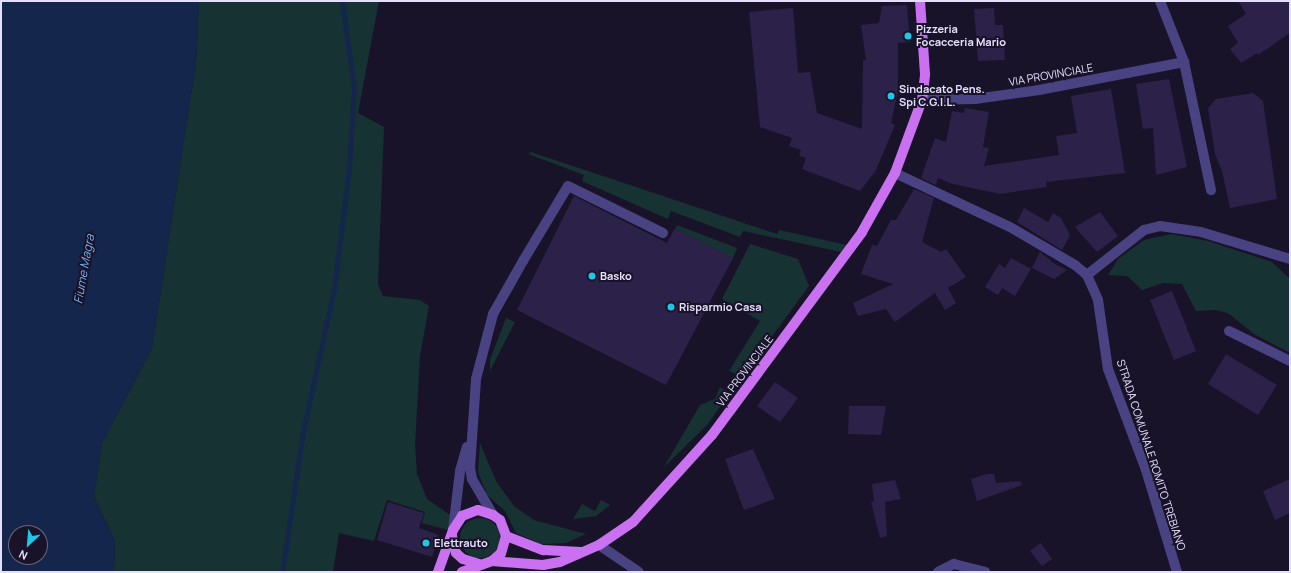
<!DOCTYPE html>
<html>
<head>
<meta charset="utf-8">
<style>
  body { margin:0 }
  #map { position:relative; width:1291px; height:573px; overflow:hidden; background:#191329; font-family:Manrope,sans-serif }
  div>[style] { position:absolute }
  .green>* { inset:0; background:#173232 }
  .round { border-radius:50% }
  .water>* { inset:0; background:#15264c }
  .stream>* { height:5px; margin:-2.5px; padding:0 2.5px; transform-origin:2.5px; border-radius:2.5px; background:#15264c }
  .building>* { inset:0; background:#2c2148 }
  .minor>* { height:10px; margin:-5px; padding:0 5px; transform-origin:5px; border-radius:5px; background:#4a4383 }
  .major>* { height:10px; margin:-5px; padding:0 5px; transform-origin:5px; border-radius:5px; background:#c971f1 }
  .dots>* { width:11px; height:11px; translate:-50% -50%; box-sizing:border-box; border:2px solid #191329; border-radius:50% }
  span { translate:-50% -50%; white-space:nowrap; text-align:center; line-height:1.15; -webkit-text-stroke:4px #191329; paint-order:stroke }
  .poi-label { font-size:11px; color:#e4dffc; font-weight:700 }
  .left { translate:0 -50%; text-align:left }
  .street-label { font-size:11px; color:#e4dffc }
  .water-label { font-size:12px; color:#77b1f1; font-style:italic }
  .frame { position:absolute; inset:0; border:2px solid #e4dffc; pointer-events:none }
  .north { position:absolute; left:8px; top:525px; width:40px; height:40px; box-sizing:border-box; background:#191329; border:1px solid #6a657d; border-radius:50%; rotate:206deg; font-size:11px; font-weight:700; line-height:16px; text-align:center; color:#e4dffc }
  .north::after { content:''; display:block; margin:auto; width:14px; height:18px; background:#1ec7e9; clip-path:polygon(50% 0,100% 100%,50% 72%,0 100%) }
</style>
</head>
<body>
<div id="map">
  <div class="green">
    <div style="clip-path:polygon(199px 1px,379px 1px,358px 113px,384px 127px,378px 284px,383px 296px,420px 300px,429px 306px,420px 356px,415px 445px,417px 474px,427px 499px,450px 515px,448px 530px,422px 523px,425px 512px,387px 500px,374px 541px,339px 533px,333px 572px,114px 572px,115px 541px,94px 497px,102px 443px,152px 348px,196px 62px)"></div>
    <div style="clip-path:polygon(531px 152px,777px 234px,779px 230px,847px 245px,841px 252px,743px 231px,740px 237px,671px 211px,668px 219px,582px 181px,584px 175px,528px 154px)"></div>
    <div style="clip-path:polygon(677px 225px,737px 248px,733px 258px,675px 230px)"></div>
    <div style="clip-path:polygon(1171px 234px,1208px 241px,1272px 262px,1290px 279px,1290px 353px,1254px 334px,1228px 313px,1215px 310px,1196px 311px,1182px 284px,1163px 283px,1142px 290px,1127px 276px,1108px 275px,1118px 259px,1144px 240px)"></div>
    <div style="clip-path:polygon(750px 244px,798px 259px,809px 286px,742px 377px,729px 371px,760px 321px,722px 299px)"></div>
    <div style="clip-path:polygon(506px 318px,515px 322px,490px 371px,490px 360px)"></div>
    <div style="clip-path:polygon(720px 387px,730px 393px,707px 425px,664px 467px,700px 405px,715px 399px)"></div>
    <div style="clip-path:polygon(480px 443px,496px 481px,514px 506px,534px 520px,586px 534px,566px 543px,541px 544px,516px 533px,505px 511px,487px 495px,478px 472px)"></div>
    <div style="clip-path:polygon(601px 500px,610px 505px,596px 516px,573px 519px,582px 504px,595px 511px)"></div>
    <div class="round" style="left:460px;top:518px;width:40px;height:40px"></div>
  </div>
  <div class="water">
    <div style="clip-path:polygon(evenodd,1px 1px,199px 1px,196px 62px,152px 348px,102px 443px,94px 497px,115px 541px,114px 572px,1px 572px,1px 1px,16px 533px,40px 533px,40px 557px,16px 557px,16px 533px)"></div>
  </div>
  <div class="stream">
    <div style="left:282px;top:572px;width:143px;rotate:-81.5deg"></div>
    <div style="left:303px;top:431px;width:145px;rotate:-77.7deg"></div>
    <div style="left:334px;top:289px;width:122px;rotate:-82.9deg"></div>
    <div style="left:349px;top:168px;width:80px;rotate:-86.4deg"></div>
    <div style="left:354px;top:88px;width:88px;rotate:-97.9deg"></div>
  </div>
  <div class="building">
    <div style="clip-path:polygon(1238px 1px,1290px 1px,1290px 33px,1258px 55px,1257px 53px,1241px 63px,1230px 49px,1238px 43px,1228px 26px,1246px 14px)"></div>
    <div style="clip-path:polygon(907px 5px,910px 42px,898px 43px,898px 91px,891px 123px,895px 125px,875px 172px,860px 191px,802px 169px,806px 158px,799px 156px,801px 150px,789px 146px,792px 138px,760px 127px,749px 12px,793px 8px,798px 73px,810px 72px,817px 113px,862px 129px,863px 60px,866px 60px,861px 25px,879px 23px,882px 6px)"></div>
    <div style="clip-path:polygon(994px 8px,995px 25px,1003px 25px,1005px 60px,978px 61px,974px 9px)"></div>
    <div style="clip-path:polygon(1169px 79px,1187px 167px,1156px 175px,1153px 128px,1143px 129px,1136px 84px)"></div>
    <div style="clip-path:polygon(1111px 89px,1125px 173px,1046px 182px,1047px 187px,1000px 194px,953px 184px,938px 178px,936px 185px,921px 178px,935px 138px,946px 142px,952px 111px,964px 113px,965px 108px,989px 112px,983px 147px,989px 148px,984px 166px,1059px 155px,1056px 136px,1077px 133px,1071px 96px)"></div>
    <div style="clip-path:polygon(1253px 93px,1263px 101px,1277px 199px,1230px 208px,1222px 171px,1215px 154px,1208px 108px,1216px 99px)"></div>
    <div style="clip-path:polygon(914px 189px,934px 198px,922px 242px,941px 252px,946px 249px,966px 277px,948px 288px,956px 303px,945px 310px,935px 293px,895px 322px,886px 309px,858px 316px,853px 303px,893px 284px,861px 274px,872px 245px,877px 246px,891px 220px,896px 220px)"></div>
    <div style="clip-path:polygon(574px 196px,667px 243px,675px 228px,733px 258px,666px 385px,517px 310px)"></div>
    <div style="clip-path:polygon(1024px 208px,1048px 222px,1053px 213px,1061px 218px,1070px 235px,1062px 250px,1017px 222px)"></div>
    <div style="clip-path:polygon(1100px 212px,1118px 236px,1097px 252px,1075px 227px)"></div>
    <div style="clip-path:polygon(1040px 252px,1055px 264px,1067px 270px,1054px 279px,1032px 268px)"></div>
    <div style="clip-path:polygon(1011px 258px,1031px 269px,1015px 296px,1002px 288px,998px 295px,985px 287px,999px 264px,1005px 268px)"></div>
    <div style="clip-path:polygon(1172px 291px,1196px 351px,1174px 360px,1150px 300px)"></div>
    <div style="clip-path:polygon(1226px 354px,1277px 385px,1258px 415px,1208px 384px)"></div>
    <div style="clip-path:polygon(775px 382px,798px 398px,780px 422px,757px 406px)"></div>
    <div style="clip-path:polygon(849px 406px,886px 406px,881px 435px,848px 434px)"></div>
    <div style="clip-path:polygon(753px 449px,775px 499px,744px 510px,725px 459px)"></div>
    <div style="clip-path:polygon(987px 474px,994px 474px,996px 483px,1021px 481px,1022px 485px,977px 501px,971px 479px)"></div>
    <div style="clip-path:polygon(1290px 479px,1290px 513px,1275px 520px,1263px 491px)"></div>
    <div style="clip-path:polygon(895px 480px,901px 499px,885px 502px,887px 536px,880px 538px,871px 502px,874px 501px,872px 484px)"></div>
    <div style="clip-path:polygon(388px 502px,424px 513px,419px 528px,439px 535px,432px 557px,377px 540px)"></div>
    <div style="clip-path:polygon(1041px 543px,1052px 559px,1042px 566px,1030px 551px)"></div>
  </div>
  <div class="minor">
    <div style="left:1160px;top:1px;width:66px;rotate:68.5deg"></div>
    <div style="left:1184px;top:62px;width:131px;rotate:78.1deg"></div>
    <div style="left:922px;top:100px;width:53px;rotate:-1.1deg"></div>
    <div style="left:975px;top:99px;width:65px;rotate:-8deg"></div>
    <div style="left:1039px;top:90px;width:148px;rotate:-10.9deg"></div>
    <div style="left:895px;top:173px;width:127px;rotate:25.2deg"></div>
    <div style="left:1010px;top:227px;width:75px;rotate:30.3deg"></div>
    <div style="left:1075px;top:265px;width:16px;rotate:40deg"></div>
    <div style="left:1087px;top:275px;width:27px;rotate:66deg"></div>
    <div style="left:1098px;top:300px;width:70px;rotate:81.8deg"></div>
    <div style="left:1108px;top:369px;width:108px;rotate:69.4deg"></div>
    <div style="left:1146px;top:470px;width:107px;rotate:73.1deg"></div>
    <div style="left:1087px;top:275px;width:73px;rotate:-38.3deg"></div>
    <div style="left:1144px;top:230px;width:16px;rotate:-14deg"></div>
    <div style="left:1160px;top:226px;width:41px;rotate:8.3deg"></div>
    <div style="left:1201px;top:232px;width:93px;rotate:16.9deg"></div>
    <div style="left:1229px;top:331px;width:68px;rotate:26.2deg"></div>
    <div style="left:493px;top:515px;width:42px;rotate:-120.3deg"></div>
    <div style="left:472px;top:479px;width:11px;rotate:-100deg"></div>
    <div style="left:470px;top:468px;width:89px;rotate:-86.1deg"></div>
    <div style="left:476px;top:379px;width:67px;rotate:-75.3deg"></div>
    <div style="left:493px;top:314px;width:61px;rotate:-60.5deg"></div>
    <div style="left:523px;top:261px;width:87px;rotate:-59deg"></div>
    <div style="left:568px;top:186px;width:106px;rotate:26.3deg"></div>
    <div style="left:453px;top:530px;width:59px;rotate:-83.2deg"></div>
    <div style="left:460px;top:471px;width:25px;rotate:-74deg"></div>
    <div style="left:599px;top:545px;width:48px;rotate:34deg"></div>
    <div style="left:938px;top:572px;width:18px;rotate:-27deg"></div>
    <div style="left:954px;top:564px;width:32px;rotate:14deg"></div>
  </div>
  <div class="major">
    <div style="left:452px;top:536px;width:17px;rotate:77deg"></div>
    <div style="left:456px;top:553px;width:9px;rotate:41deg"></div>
    <div style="left:463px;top:559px;width:17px;rotate:17deg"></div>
    <div style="left:506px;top:536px;width:40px;rotate:21deg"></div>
    <div style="left:543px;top:550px;width:38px;rotate:3deg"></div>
    <div style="left:492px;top:561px;width:51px;rotate:4.5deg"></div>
    <div style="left:543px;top:565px;width:17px;rotate:-10deg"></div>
    <div style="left:560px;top:562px;width:43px;rotate:-23.6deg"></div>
    <div style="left:599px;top:545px;width:41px;rotate:-34.1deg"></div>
    <div style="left:633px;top:522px;width:118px;rotate:-47.8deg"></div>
    <div style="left:712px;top:435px;width:252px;rotate:-53.5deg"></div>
    <div style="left:862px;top:232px;width:68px;rotate:-60.8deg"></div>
    <div style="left:895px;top:173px;width:78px;rotate:-69.7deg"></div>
    <div style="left:922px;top:100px;width:26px;rotate:-83deg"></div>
    <div style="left:925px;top:74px;width:73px;rotate:-93.9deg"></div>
    <div style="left:438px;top:572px;width:45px;rotate:-70.3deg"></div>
    <div style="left:453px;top:530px;width:17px;rotate:-57deg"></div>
    <div style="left:462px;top:516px;width:17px;rotate:-21deg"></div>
    <div style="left:478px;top:510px;width:16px;rotate:18deg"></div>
    <div style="left:493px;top:515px;width:9px;rotate:36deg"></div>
    <div style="left:500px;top:520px;width:17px;rotate:69deg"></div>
    <div style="left:506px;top:536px;width:18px;rotate:106deg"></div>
    <div style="left:501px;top:553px;width:12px;rotate:138deg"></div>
    <div style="left:492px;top:561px;width:32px;rotate:160deg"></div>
  </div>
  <div class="dots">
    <div style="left:908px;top:36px;background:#1ec7e9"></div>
    <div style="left:891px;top:96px;background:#1ec7e9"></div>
    <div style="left:592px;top:276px;background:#1ec7e9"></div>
    <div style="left:671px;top:307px;background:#1ec7e9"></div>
    <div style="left:426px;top:543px;background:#1ec7e9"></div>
  </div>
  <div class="poi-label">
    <span class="left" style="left:916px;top:36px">Pizzeria<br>Focacceria Mario</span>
    <span class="left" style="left:899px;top:96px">Sindacato Pens.<br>Spi C.G.I.L.</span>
    <span class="left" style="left:600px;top:276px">Basko</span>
    <span class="left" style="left:679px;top:307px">Risparmio Casa</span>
    <span class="left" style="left:434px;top:543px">Elettrauto</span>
  </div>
  <div class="street-label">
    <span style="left:1051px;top:75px;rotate:-10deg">VIA PROVINCIALE</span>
    <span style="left:745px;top:371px;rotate:-53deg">VIA PROVINCIALE</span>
    <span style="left:1151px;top:455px;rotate:72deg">STRADA COMUNALE ROMITO TREBIANO</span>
  </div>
  <div class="water-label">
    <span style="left:84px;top:269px;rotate:-80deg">Fiume Magra</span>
  </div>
  <div class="frame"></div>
  <div class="north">N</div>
</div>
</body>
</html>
